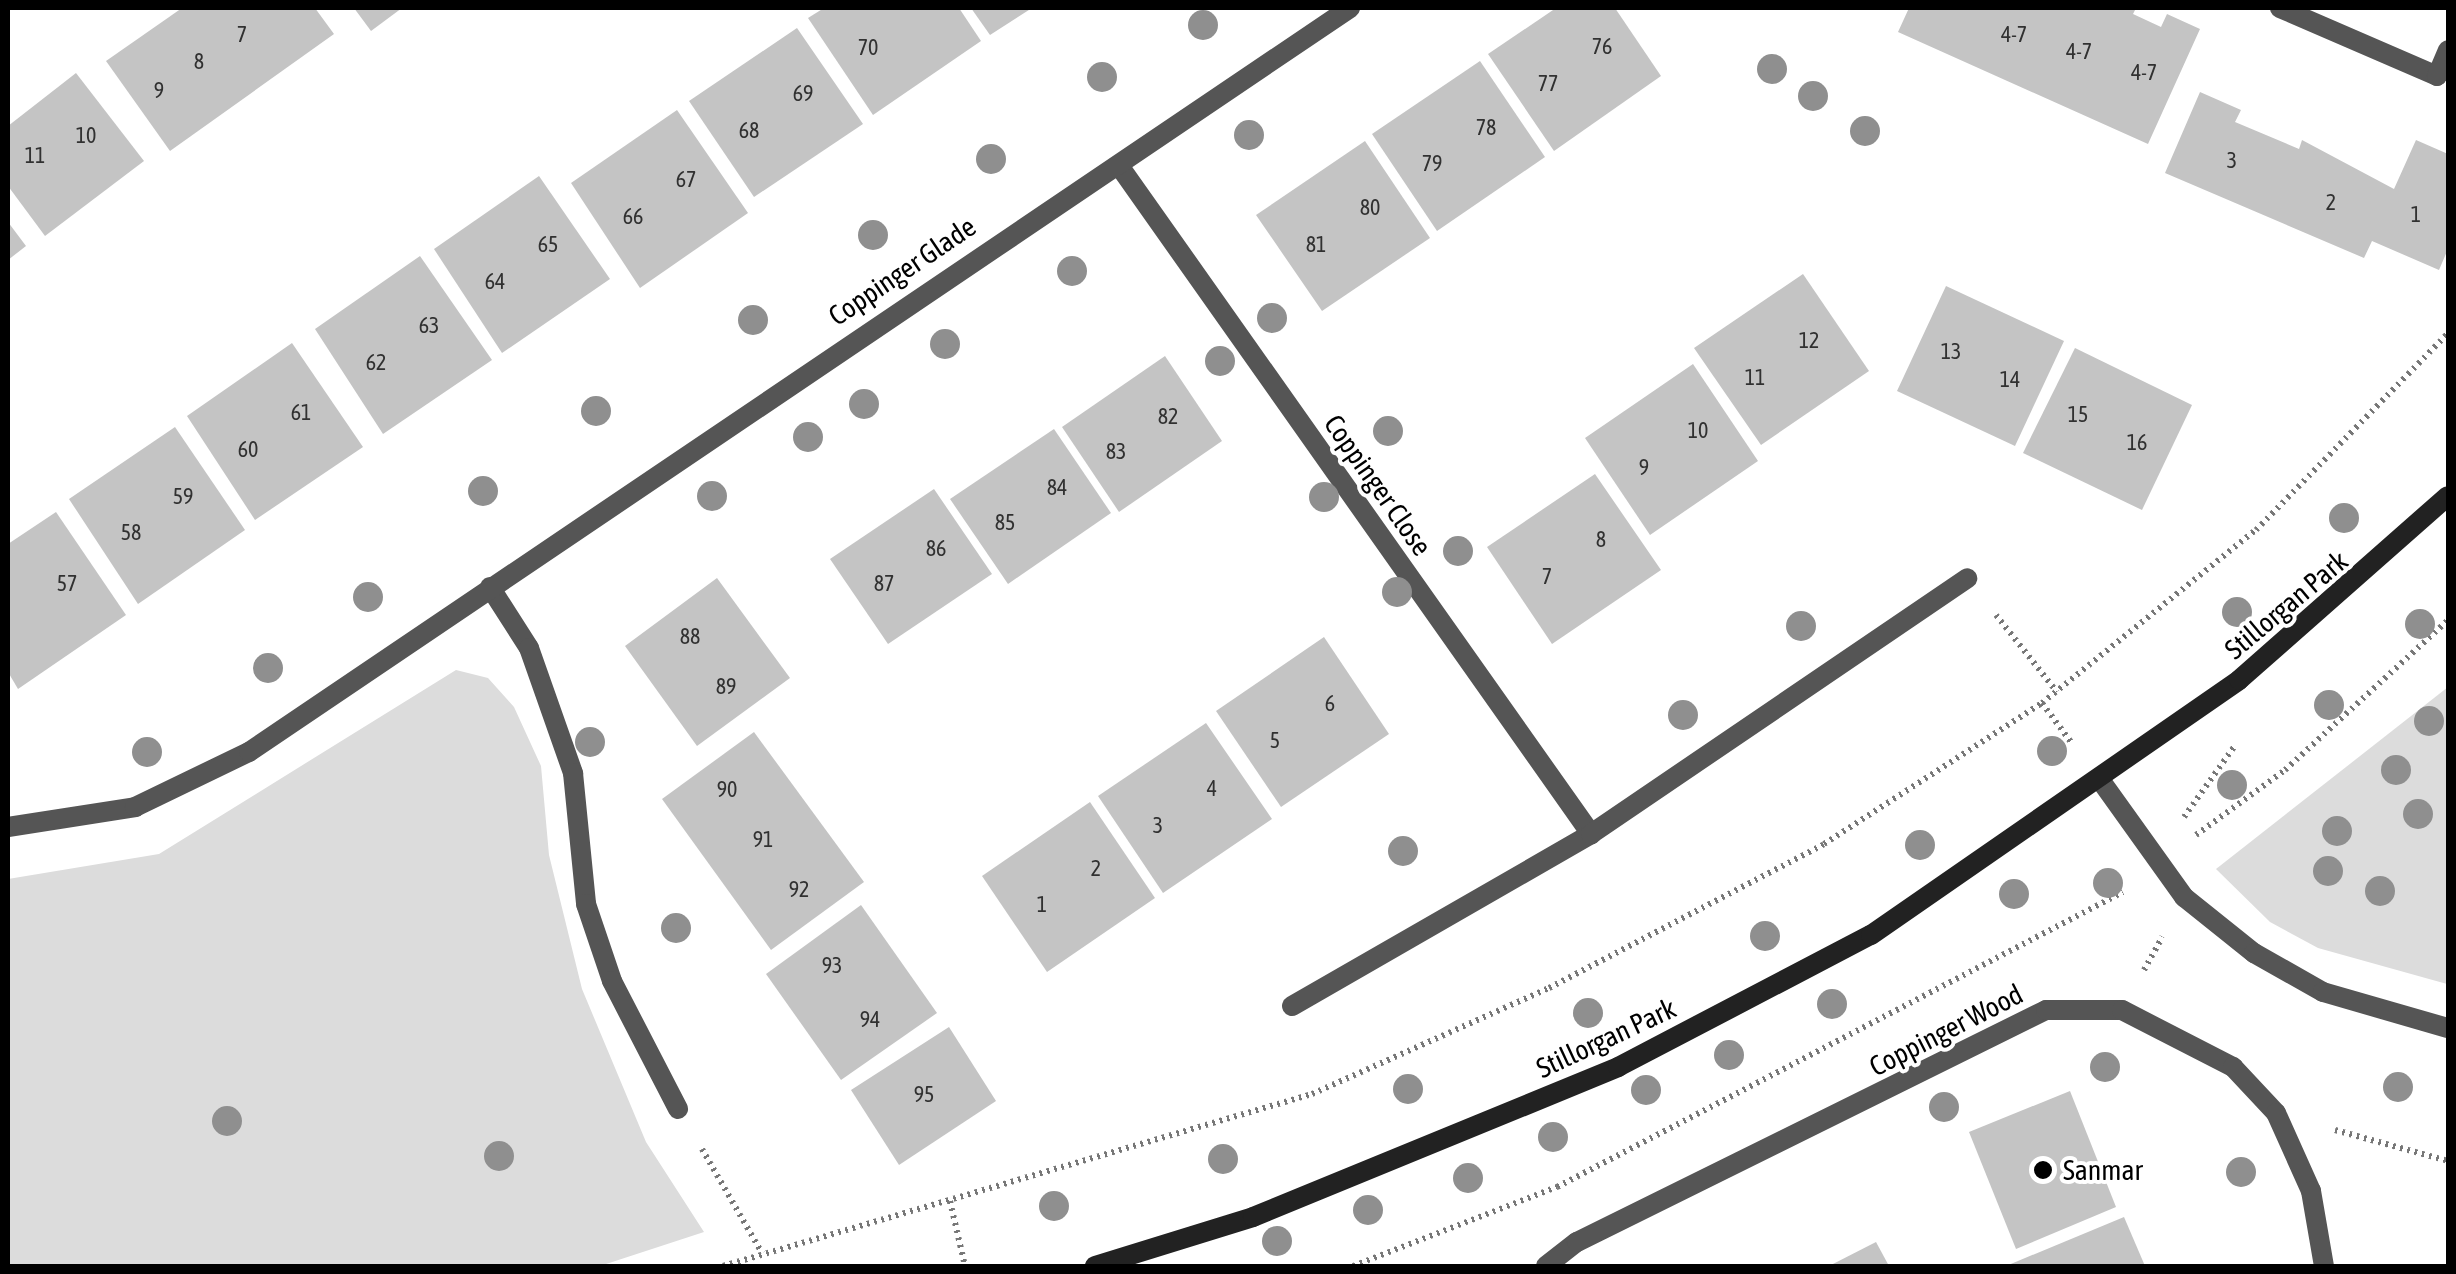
<!DOCTYPE html>
<html>
<head>
<meta charset="utf-8">
<style>
  body { margin:0 }
  #map { position:relative; width:2456px; height:1274px; overflow:hidden; background:#fff; font-family:"Asap Condensed",sans-serif }
  div>[style] { position:absolute }
  .green>* { inset:0; background:#dcdcdc }
  .building>* { inset:0; background:#c4c4c4 }
  .path>* { height:6px; margin-top:-3px; transform-origin:0; background:repeating-linear-gradient(90deg,#777 0 2.5px,transparent 0 7.5px) }
  .street>* { height:20px; margin:-10px; padding:0 10px; transform-origin:10px; border-radius:10px; background:#555 }
  .secondary>* { height:20px; margin:-10px; padding:0 10px; transform-origin:10px; border-radius:10px; background:#222 }
  .trees>* { width:30px; height:30px; margin:-15px; border-radius:50%; background:#8f8f8f }
  .dots>* { width:28px; height:28px; translate:-50% -50%; box-sizing:border-box; border:5px solid #fff; border-radius:50% }
  span { translate:-50% -50%; white-space:nowrap; text-align:center; line-height:1.15; -webkit-text-stroke:8px #fff; paint-order:stroke }
  .number-label { font-size:22px; color:#313131 }
  .number-label span { -webkit-text-stroke-width:0 }
  .street-label { font-size:28px; color:#000 }
  .poi-label { font-size:28px; color:#000 }
  .left { translate:0 -50%; text-align:left }
  .frame { position:absolute; inset:0; border:10px solid #000; pointer-events:none }
</style>
</head>
<body>
<div id="map">
  <div class="green">
    <div style="clip-path:polygon(456px 670px,488px 678px,514px 707px,541px 766px,549px 855px,582px 989px,646px 1142px,704px 1232px,600px 1266px,8px 1266px,8px 879px,159px 854px)"></div>
    <div style="clip-path:polygon(2448px 687px,2448px 983px,2447px 984px,2318px 948px,2270px 922px,2216px 869px)"></div>
  </div>
  <div class="building">
    <div style="clip-path:polygon(182px 8px,315px 8px,334px 34px,170px 151px,106px 61px)"></div>
    <div style="clip-path:polygon(354px 8px,402px 8px,371px 31px)"></div>
    <div style="clip-path:polygon(824px 8px,959px 8px,981px 41px,873px 115px,808px 18px)"></div>
    <div style="clip-path:polygon(971px 8px,1032px 8px,990px 35px)"></div>
    <div style="clip-path:polygon(1556px 8px,1615px 8px,1661px 76px,1554px 151px,1488px 54px)"></div>
    <div style="clip-path:polygon(1909px 8px,2136px 8px,2133px 14px,2161px 27px,2167px 14px,2200px 29px,2148px 144px,1898px 32px)"></div>
    <div style="clip-path:polygon(797px 28px,863px 124px,754px 197px,689px 101px)"></div>
    <div style="clip-path:polygon(1480px 61px,1545px 157px,1437px 231px,1372px 134px)"></div>
    <div style="clip-path:polygon(76px 73px,144px 161px,45px 236px,8px 186px,8px 126px)"></div>
    <div style="clip-path:polygon(2200px 92px,2241px 110px,2235px 122px,2299px 149px,2302px 140px,2394px 189px,2416px 140px,2448px 154px,2448px 249px,2439px 270px,2372px 241px,2364px 258px,2165px 173px)"></div>
    <div style="clip-path:polygon(677px 110px,748px 213px,640px 288px,571px 183px)"></div>
    <div style="clip-path:polygon(1365px 141px,1430px 238px,1322px 311px,1256px 215px)"></div>
    <div style="clip-path:polygon(539px 176px,610px 279px,502px 353px,434px 249px)"></div>
    <div style="clip-path:polygon(8px 222px,26px 246px,8px 260px)"></div>
    <div style="clip-path:polygon(420px 256px,492px 360px,383px 434px,315px 329px)"></div>
    <div style="clip-path:polygon(1803px 274px,1869px 371px,1761px 445px,1694px 348px)"></div>
    <div style="clip-path:polygon(1946px 286px,2064px 341px,2015px 446px,1897px 391px)"></div>
    <div style="clip-path:polygon(292px 343px,363px 447px,255px 520px,187px 416px)"></div>
    <div style="clip-path:polygon(2075px 348px,2192px 405px,2142px 510px,2023px 453px)"></div>
    <div style="clip-path:polygon(1165px 356px,1222px 441px,1119px 512px,1062px 427px)"></div>
    <div style="clip-path:polygon(1693px 364px,1758px 461px,1650px 535px,1585px 438px)"></div>
    <div style="clip-path:polygon(175px 427px,245px 530px,138px 604px,69px 499px)"></div>
    <div style="clip-path:polygon(1054px 429px,1111px 513px,1008px 584px,950px 499px)"></div>
    <div style="clip-path:polygon(1595px 474px,1661px 570px,1552px 644px,1487px 547px)"></div>
    <div style="clip-path:polygon(934px 489px,992px 574px,888px 644px,830px 559px)"></div>
    <div style="clip-path:polygon(56px 512px,126px 615px,18px 689px,8px 672px,8px 544px)"></div>
    <div style="clip-path:polygon(717px 578px,790px 678px,697px 746px,625px 646px)"></div>
    <div style="clip-path:polygon(1324px 637px,1389px 734px,1281px 807px,1216px 711px)"></div>
    <div style="clip-path:polygon(1206px 723px,1272px 819px,1163px 893px,1098px 796px)"></div>
    <div style="clip-path:polygon(754px 732px,864px 882px,771px 950px,662px 799px)"></div>
    <div style="clip-path:polygon(1090px 802px,1155px 898px,1047px 972px,982px 876px)"></div>
    <div style="clip-path:polygon(861px 905px,937px 1013px,841px 1080px,766px 974px)"></div>
    <div style="clip-path:polygon(949px 1027px,996px 1101px,899px 1165px,851px 1090px)"></div>
    <div style="clip-path:polygon(2070px 1091px,2116px 1207px,2016px 1249px,1969px 1132px)"></div>
    <div style="clip-path:polygon(2124px 1217px,2145px 1266px,2006px 1266px)"></div>
    <div style="clip-path:polygon(1876px 1242px,1889px 1266px,1829px 1266px)"></div>
  </div>
  <div class="path">
    <div style="left:1996px;top:615px;width:98px;rotate:51.6deg"></div>
    <div style="left:2042px;top:703px;width:49px;rotate:53.4deg"></div>
    <div style="left:2184px;top:817px;width:86px;rotate:-54.5deg"></div>
    <div style="left:2196px;top:835px;width:110px;rotate:-36.1deg"></div>
    <div style="left:2285px;top:770px;width:222px;rotate:-42.6deg"></div>
    <div style="left:2144px;top:970px;width:38px;rotate:-61deg"></div>
    <div style="left:2335px;top:1130px;width:117px;rotate:15.3deg"></div>
    <div style="left:702px;top:1149px;width:120px;rotate:60deg"></div>
    <div style="left:950px;top:1201px;width:67px;rotate:77deg"></div>
    <div style="left:723px;top:1266px;width:614px;rotate:-16.28deg"></div>
    <div style="left:1312px;top:1094px;width:260px;rotate:-24.1deg"></div>
    <div style="left:1549px;top:988px;width:310px;rotate:-27.6deg"></div>
    <div style="left:1824px;top:844px;width:260px;rotate:-32.9deg"></div>
    <div style="left:2042px;top:703px;width:275px;rotate:-39deg"></div>
    <div style="left:2256px;top:530px;width:275px;rotate:-45.7deg"></div>
    <div style="left:1353px;top:1266px;width:219px;rotate:-21.2deg"></div>
    <div style="left:1557px;top:1187px;width:638px;rotate:-27.53deg"></div>
  </div>
  <div class="street">
    <div style="left:2280px;top:8px;width:171px;rotate:23.4deg"></div>
    <div style="left:2437px;top:76px;width:28px;rotate:-67deg"></div>
    <div style="left:1120px;top:167px;width:817px;rotate:54.77deg"></div>
    <div style="left:490px;top:587px;width:72px;rotate:57.4deg"></div>
    <div style="left:529px;top:648px;width:133px;rotate:70.6deg"></div>
    <div style="left:573px;top:773px;width:132px;rotate:84.3deg"></div>
    <div style="left:586px;top:904px;width:81px;rotate:71.3deg"></div>
    <div style="left:612px;top:981px;width:144px;rotate:62.7deg"></div>
    <div style="left:2101px;top:781px;width:143px;rotate:54.4deg"></div>
    <div style="left:2184px;top:897px;width:90px;rotate:38.7deg"></div>
    <div style="left:2254px;top:953px;width:79px;rotate:29.5deg"></div>
    <div style="left:2323px;top:992px;width:130px;rotate:16.1deg"></div>
    <div style="left:8px;top:827px;width:129px;rotate:-8.9deg"></div>
    <div style="left:135px;top:807px;width:127px;rotate:-25.8deg"></div>
    <div style="left:249px;top:752px;width:1329px;rotate:-34.05deg"></div>
    <div style="left:1292px;top:1006px;width:345px;rotate:-29.9deg"></div>
    <div style="left:1591px;top:834px;width:455px;rotate:-34.2deg"></div>
    <div style="left:1546px;top:1266px;width:39px;rotate:-38deg"></div>
    <div style="left:1577px;top:1242px;width:523px;rotate:-26.32deg"></div>
    <div style="left:2046px;top:1010px;width:76px"></div>
    <div style="left:2122px;top:1010px;width:125px;rotate:27.2deg"></div>
    <div style="left:2233px;top:1067px;width:63px;rotate:46.9deg"></div>
    <div style="left:2276px;top:1113px;width:85px;rotate:65.8deg"></div>
    <div style="left:2311px;top:1191px;width:76px;rotate:80.2deg"></div>
  </div>
  <div class="secondary">
    <div style="left:1095px;top:1266px;width:165px;rotate:-17.2deg"></div>
    <div style="left:1253px;top:1217px;width:395px;rotate:-22.3deg"></div>
    <div style="left:1618px;top:1067px;width:285px;rotate:-27.6deg"></div>
    <div style="left:1871px;top:935px;width:448px;rotate:-34.7deg"></div>
    <div style="left:2239px;top:680px;width:278px;rotate:-41.4deg"></div>
  </div>
  <div class="trees">
    <div style="left:1203px;top:25px"></div>
    <div style="left:1772px;top:69px"></div>
    <div style="left:1102px;top:77px"></div>
    <div style="left:1813px;top:96px"></div>
    <div style="left:1865px;top:131px"></div>
    <div style="left:1249px;top:135px"></div>
    <div style="left:991px;top:159px"></div>
    <div style="left:873px;top:235px"></div>
    <div style="left:1072px;top:271px"></div>
    <div style="left:1272px;top:318px"></div>
    <div style="left:753px;top:320px"></div>
    <div style="left:945px;top:344px"></div>
    <div style="left:1220px;top:361px"></div>
    <div style="left:864px;top:404px"></div>
    <div style="left:596px;top:411px"></div>
    <div style="left:1388px;top:431px"></div>
    <div style="left:808px;top:437px"></div>
    <div style="left:483px;top:491px"></div>
    <div style="left:712px;top:496px"></div>
    <div style="left:1324px;top:497px"></div>
    <div style="left:2344px;top:518px"></div>
    <div style="left:1458px;top:551px"></div>
    <div style="left:1397px;top:592px"></div>
    <div style="left:368px;top:597px"></div>
    <div style="left:2237px;top:612px"></div>
    <div style="left:2420px;top:624px"></div>
    <div style="left:1801px;top:626px"></div>
    <div style="left:268px;top:668px"></div>
    <div style="left:2329px;top:705px"></div>
    <div style="left:1683px;top:715px"></div>
    <div style="left:2429px;top:721px"></div>
    <div style="left:590px;top:742px"></div>
    <div style="left:2052px;top:751px"></div>
    <div style="left:147px;top:752px"></div>
    <div style="left:2396px;top:770px"></div>
    <div style="left:2232px;top:785px"></div>
    <div style="left:2418px;top:814px"></div>
    <div style="left:2337px;top:831px"></div>
    <div style="left:1920px;top:845px"></div>
    <div style="left:1403px;top:851px"></div>
    <div style="left:2328px;top:871px"></div>
    <div style="left:2108px;top:883px"></div>
    <div style="left:2380px;top:891px"></div>
    <div style="left:2014px;top:894px"></div>
    <div style="left:676px;top:928px"></div>
    <div style="left:1765px;top:936px"></div>
    <div style="left:1832px;top:1004px"></div>
    <div style="left:1588px;top:1013px"></div>
    <div style="left:1729px;top:1055px"></div>
    <div style="left:2105px;top:1067px"></div>
    <div style="left:2398px;top:1087px"></div>
    <div style="left:1408px;top:1089px"></div>
    <div style="left:1646px;top:1090px"></div>
    <div style="left:1944px;top:1107px"></div>
    <div style="left:227px;top:1121px"></div>
    <div style="left:1553px;top:1137px"></div>
    <div style="left:499px;top:1156px"></div>
    <div style="left:1223px;top:1159px"></div>
    <div style="left:2241px;top:1172px"></div>
    <div style="left:1468px;top:1178px"></div>
    <div style="left:1054px;top:1206px"></div>
    <div style="left:1368px;top:1210px"></div>
    <div style="left:1277px;top:1241px"></div>
  </div>
  <div class="dots">
    <div style="left:2043px;top:1170px;background:#000"></div>
  </div>
  <div class="number-label">
    <span style="left:242px;top:35px">7</span>
    <span style="left:2014px;top:35px">4-7</span>
    <span style="left:1602px;top:47px">76</span>
    <span style="left:868px;top:48px">70</span>
    <span style="left:2079px;top:52px">4-7</span>
    <span style="left:199px;top:62px">8</span>
    <span style="left:2144px;top:73px">4-7</span>
    <span style="left:1548px;top:84px">77</span>
    <span style="left:159px;top:91px">9</span>
    <span style="left:803px;top:94px">69</span>
    <span style="left:1486px;top:128px">78</span>
    <span style="left:749px;top:131px">68</span>
    <span style="left:86px;top:136px">10</span>
    <span style="left:35px;top:156px">11</span>
    <span style="left:2232px;top:161px">3</span>
    <span style="left:1432px;top:164px">79</span>
    <span style="left:686px;top:180px">67</span>
    <span style="left:2331px;top:203px">2</span>
    <span style="left:1370px;top:208px">80</span>
    <span style="left:2416px;top:215px">1</span>
    <span style="left:633px;top:217px">66</span>
    <span style="left:548px;top:245px">65</span>
    <span style="left:1316px;top:245px">81</span>
    <span style="left:495px;top:282px">64</span>
    <span style="left:429px;top:326px">63</span>
    <span style="left:1809px;top:341px">12</span>
    <span style="left:1951px;top:352px">13</span>
    <span style="left:376px;top:363px">62</span>
    <span style="left:1755px;top:378px">11</span>
    <span style="left:2010px;top:380px">14</span>
    <span style="left:301px;top:413px">61</span>
    <span style="left:2078px;top:415px">15</span>
    <span style="left:1168px;top:417px">82</span>
    <span style="left:1698px;top:431px">10</span>
    <span style="left:2137px;top:443px">16</span>
    <span style="left:248px;top:450px">60</span>
    <span style="left:1116px;top:452px">83</span>
    <span style="left:1644px;top:468px">9</span>
    <span style="left:1057px;top:488px">84</span>
    <span style="left:183px;top:497px">59</span>
    <span style="left:1005px;top:523px">85</span>
    <span style="left:131px;top:533px">58</span>
    <span style="left:1601px;top:540px">8</span>
    <span style="left:936px;top:549px">86</span>
    <span style="left:1547px;top:577px">7</span>
    <span style="left:67px;top:584px">57</span>
    <span style="left:884px;top:584px">87</span>
    <span style="left:690px;top:637px">88</span>
    <span style="left:726px;top:687px">89</span>
    <span style="left:1330px;top:704px">6</span>
    <span style="left:1275px;top:741px">5</span>
    <span style="left:1212px;top:789px">4</span>
    <span style="left:727px;top:790px">90</span>
    <span style="left:1158px;top:826px">3</span>
    <span style="left:763px;top:840px">91</span>
    <span style="left:1096px;top:869px">2</span>
    <span style="left:799px;top:890px">92</span>
    <span style="left:1042px;top:905px">1</span>
    <span style="left:832px;top:966px">93</span>
    <span style="left:870px;top:1020px">94</span>
    <span style="left:924px;top:1095px">95</span>
  </div>
  <div class="street-label">
    <span style="left:902px;top:271px;rotate:-34deg">Coppinger Glade</span>
    <span style="left:1378px;top:485px;rotate:55deg">Coppinger Close</span>
    <span style="left:2286px;top:605px;rotate:-40deg">Stillorgan Park</span>
    <span style="left:1946px;top:1030px;rotate:-27deg">Coppinger Wood</span>
    <span style="left:1606px;top:1038px;rotate:-25deg">Stillorgan Park</span>
  </div>
  <div class="poi-label">
    <span class="left" style="left:2063px;top:1170px">Sanmar</span>
  </div>
  <div class="frame"></div>
</div>
</body>
</html>
